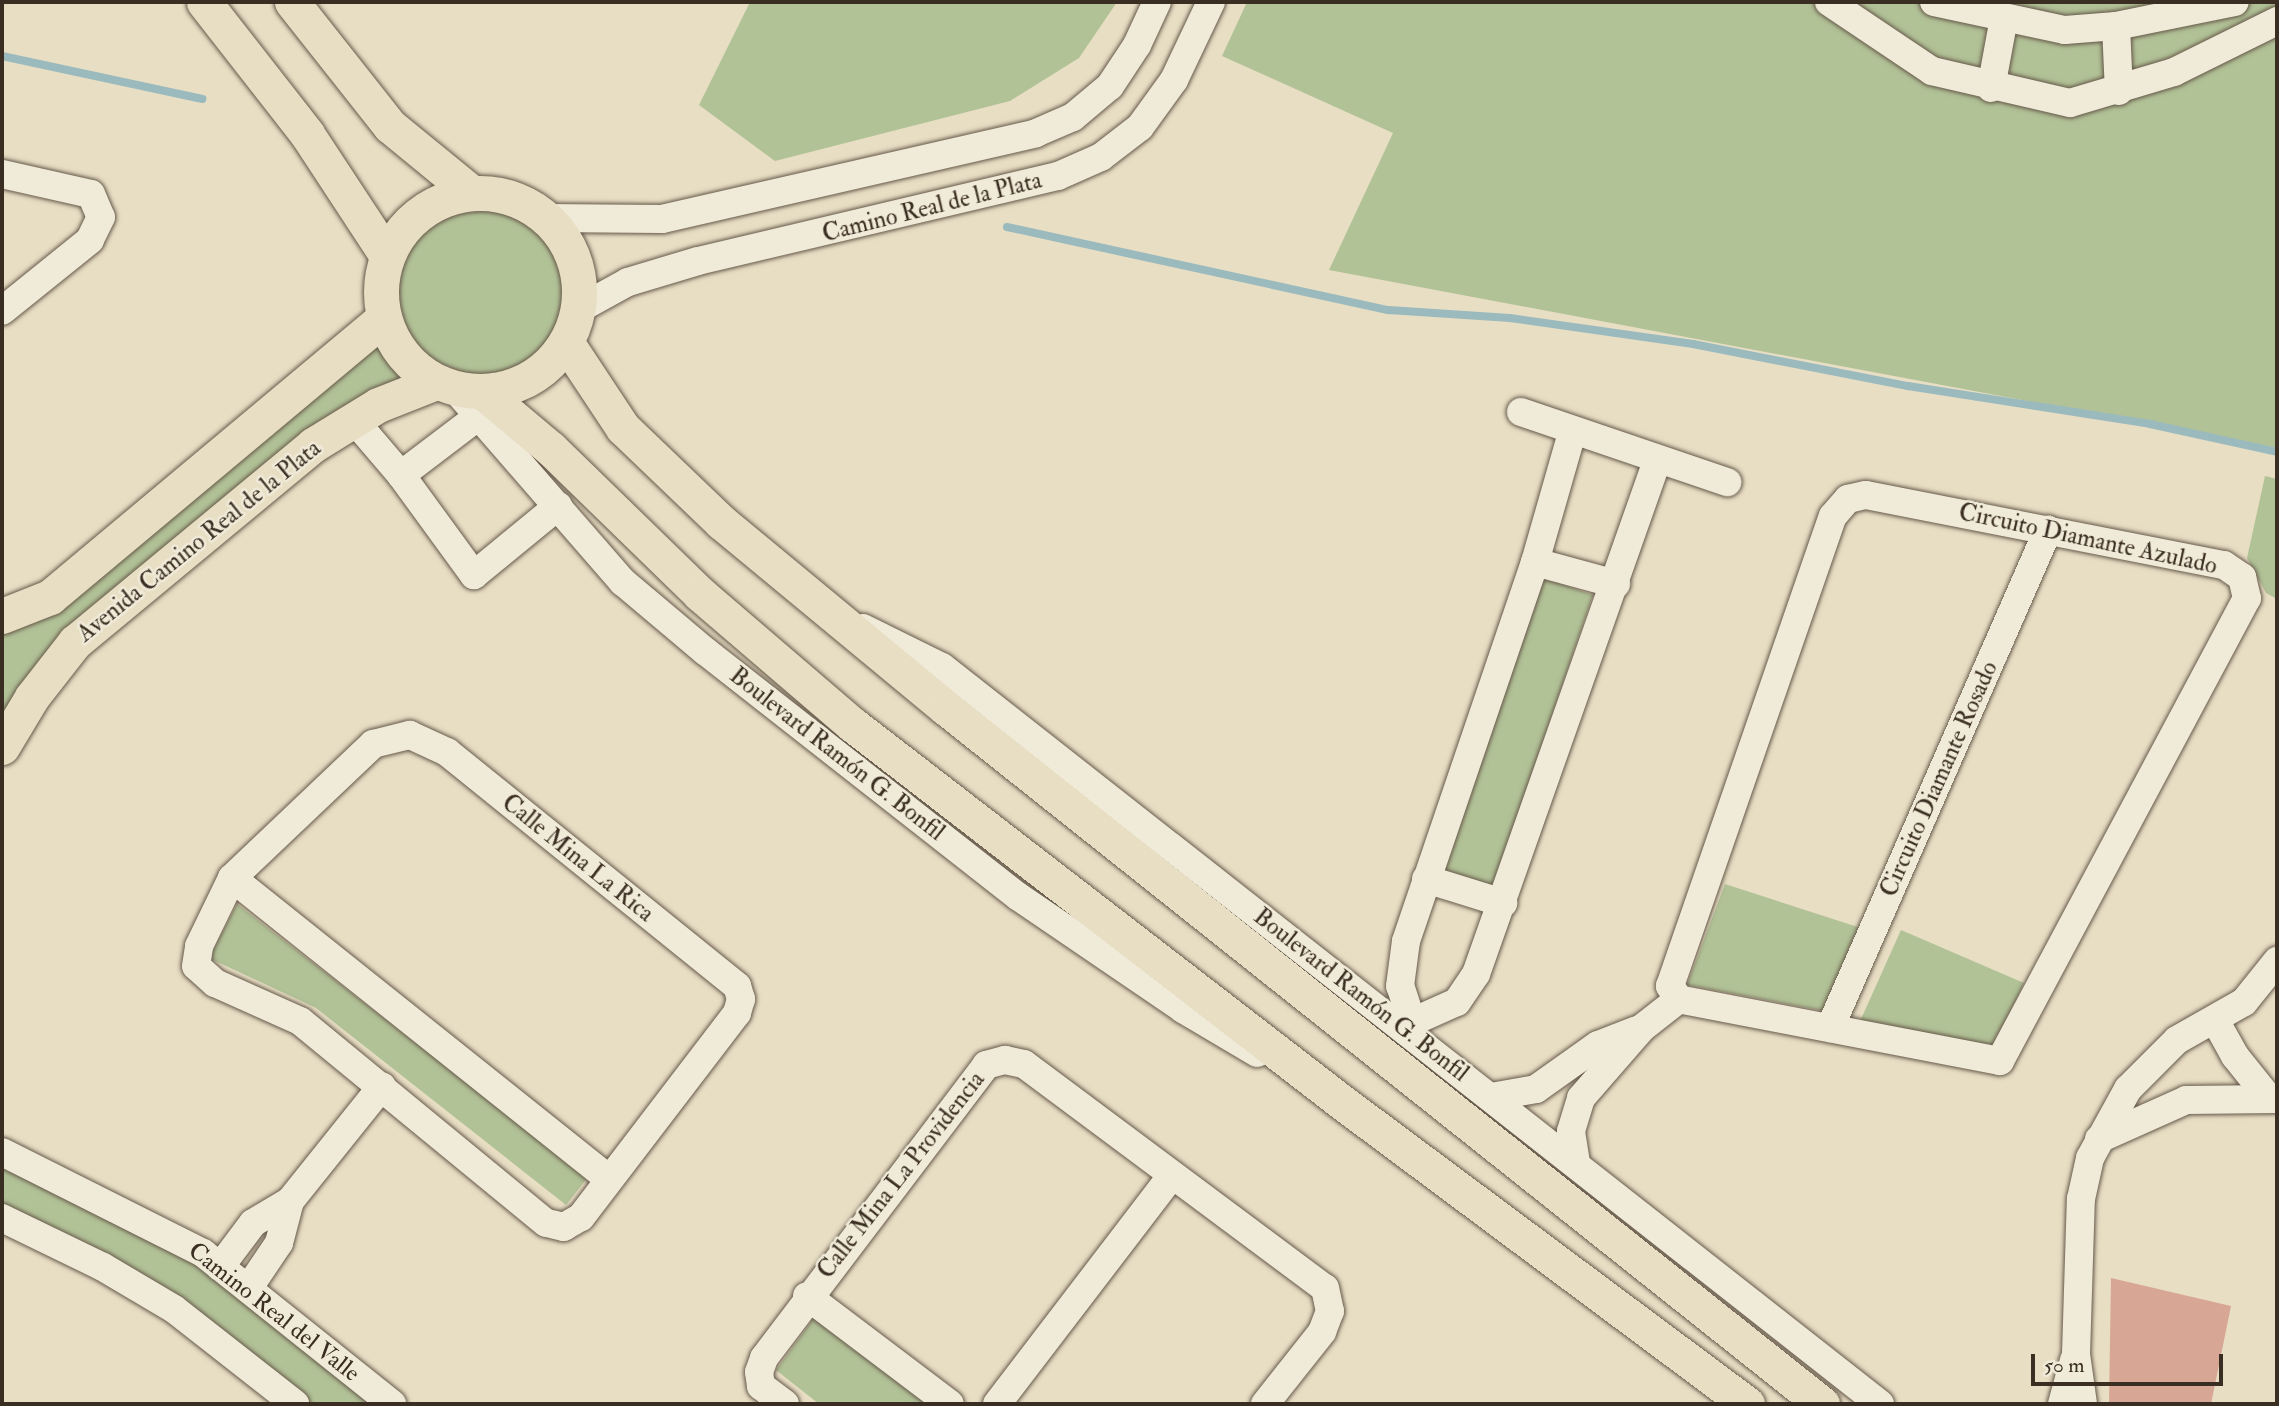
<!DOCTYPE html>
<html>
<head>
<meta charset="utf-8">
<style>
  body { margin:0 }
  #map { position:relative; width:2279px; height:1406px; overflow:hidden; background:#e8dec4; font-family:"IM FELL Double Pica",serif }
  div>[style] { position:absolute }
  .green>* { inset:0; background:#b2c297 }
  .stream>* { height:8px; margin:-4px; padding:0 4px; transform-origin:4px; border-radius:4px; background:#9bbabe }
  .building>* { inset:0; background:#d7a695 }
  .roads { filter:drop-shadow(0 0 2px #66594a) drop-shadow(0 0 2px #66594a) }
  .minor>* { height:28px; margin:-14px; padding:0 14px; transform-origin:14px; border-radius:14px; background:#f0ead9 }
  .major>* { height:35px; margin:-17.5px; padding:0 17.5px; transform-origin:17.5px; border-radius:17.5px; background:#e8dec4 }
  .major>.ring { margin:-17.5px; padding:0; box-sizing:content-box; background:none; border:35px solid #e8dec4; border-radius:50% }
  span { translate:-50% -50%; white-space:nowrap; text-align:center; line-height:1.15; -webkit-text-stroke:5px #f0ead9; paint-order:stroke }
  .street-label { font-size:24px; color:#3a2d21 }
  .frame { position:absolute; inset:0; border:4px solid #3a2d21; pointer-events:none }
  .scale { position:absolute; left:2031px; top:1354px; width:192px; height:32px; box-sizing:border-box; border:4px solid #3a2d21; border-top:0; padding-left:9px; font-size:21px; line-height:24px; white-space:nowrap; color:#3a2d21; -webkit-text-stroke:5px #f0ead9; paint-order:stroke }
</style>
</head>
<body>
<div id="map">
  <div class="green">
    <div style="clip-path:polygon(750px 2px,1117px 2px,1079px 58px,1010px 101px,775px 161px,699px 105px)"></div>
    <div style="clip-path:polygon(1247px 2px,2277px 2px,2277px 448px,1329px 270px,1393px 133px,1222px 56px)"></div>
    <div style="clip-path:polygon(488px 193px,519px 201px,546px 218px,567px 245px,577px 276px,577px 310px,566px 342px,544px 368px,501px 389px,378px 405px,75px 642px,2px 747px,2px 616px,384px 318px,381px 287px,387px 256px,404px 229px,427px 208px,457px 196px)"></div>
    <div style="clip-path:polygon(2265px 476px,2277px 479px,2277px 599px,2266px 593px,2247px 558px)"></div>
    <div style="clip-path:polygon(1544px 578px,1593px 595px,1491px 894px,1442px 877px)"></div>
    <div style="clip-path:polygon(1725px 884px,1867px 930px,1830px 1012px,1687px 985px)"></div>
    <div style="clip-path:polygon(237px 904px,588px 1177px,566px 1205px,316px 1008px,209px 958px)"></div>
    <div style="clip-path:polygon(1901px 930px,2024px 983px,1991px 1053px,1857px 1028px)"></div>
    <div style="clip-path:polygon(2px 1152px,167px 1232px,392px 1404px,295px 1404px,174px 1309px,2px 1218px)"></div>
    <div style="clip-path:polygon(814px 1318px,926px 1404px,819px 1404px,776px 1370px)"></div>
  </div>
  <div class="stream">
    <div style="left:2px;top:56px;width:205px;rotate:12.1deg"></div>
    <div style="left:1007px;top:227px;width:391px;rotate:12.3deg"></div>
    <div style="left:1389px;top:310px;width:121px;rotate:3.8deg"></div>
    <div style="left:1510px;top:318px;width:185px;rotate:8.1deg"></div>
    <div style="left:1693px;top:344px;width:219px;rotate:11.1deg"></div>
    <div style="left:1908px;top:386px;width:245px;rotate:8.9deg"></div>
    <div style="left:2150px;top:424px;width:130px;rotate:12.4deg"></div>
  </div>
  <div class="building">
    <div style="clip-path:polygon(2111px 1278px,2231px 1306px,2211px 1404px,2109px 1404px)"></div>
  </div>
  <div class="roads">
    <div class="minor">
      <div style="left:1829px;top:2px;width:124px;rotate:33.8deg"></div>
      <div style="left:1932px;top:71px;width:142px;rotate:13.1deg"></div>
      <div style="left:2070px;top:103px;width:109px;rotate:-16.6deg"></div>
      <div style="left:2174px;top:72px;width:115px;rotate:-26.3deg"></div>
      <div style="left:1934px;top:2px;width:134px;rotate:12.1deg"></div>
      <div style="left:2065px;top:30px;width:51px;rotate:-4.5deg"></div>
      <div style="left:2116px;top:26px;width:121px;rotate:-11.4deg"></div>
      <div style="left:2116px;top:26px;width:65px;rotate:87.4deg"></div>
      <div style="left:1991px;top:88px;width:71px;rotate:-79.5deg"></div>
      <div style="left:2px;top:174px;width:91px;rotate:12.7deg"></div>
      <div style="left:91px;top:194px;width:25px;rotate:67deg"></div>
      <div style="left:101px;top:217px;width:25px;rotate:116deg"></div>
      <div style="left:90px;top:240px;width:113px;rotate:141.1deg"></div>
      <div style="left:546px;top:218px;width:116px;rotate:0.5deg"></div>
      <div style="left:662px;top:219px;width:384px;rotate:-12.9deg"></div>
      <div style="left:1036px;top:133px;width:40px;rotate:-23.4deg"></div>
      <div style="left:1073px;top:117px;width:48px;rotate:-40deg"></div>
      <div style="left:1110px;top:86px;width:49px;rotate:-56.6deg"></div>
      <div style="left:1137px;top:45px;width:47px;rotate:-65.1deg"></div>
      <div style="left:577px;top:310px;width:58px;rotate:-28.8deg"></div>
      <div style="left:628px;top:282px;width:73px;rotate:-16.7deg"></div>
      <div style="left:698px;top:261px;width:370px;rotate:-13.3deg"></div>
      <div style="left:1058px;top:176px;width:47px;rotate:-23.8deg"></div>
      <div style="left:1101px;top:157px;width:49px;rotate:-37.6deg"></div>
      <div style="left:1140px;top:127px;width:58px;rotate:-54.1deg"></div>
      <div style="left:1174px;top:80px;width:86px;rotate:-64.6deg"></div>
      <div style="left:455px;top:389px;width:256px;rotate:49deg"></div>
      <div style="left:623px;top:582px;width:107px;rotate:40.1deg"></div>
      <div style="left:705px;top:651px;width:399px;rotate:38.1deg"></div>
      <div style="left:1019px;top:897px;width:199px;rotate:34.3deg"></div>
      <div style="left:1183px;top:1009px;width:86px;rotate:30.7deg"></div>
      <div style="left:1521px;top:412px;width:218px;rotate:18.8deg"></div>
      <div style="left:354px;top:420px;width:72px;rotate:49.5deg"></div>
      <div style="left:401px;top:475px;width:124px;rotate:53.9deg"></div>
      <div style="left:474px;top:575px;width:109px;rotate:-39.4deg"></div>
      <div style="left:401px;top:475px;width:94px;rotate:-37.2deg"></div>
      <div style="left:1866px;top:495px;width:365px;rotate:11.1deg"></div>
      <div style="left:2224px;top:565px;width:22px;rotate:34deg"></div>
      <div style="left:2242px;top:577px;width:22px;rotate:77deg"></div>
      <div style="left:2247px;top:598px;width:525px;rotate:118.08deg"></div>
      <div style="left:2000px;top:1061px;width:327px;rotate:-169.1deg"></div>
      <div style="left:1679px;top:999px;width:16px;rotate:-125deg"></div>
      <div style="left:1670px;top:986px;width:497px;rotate:-70.9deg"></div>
      <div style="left:1833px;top:516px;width:23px;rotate:-49deg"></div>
      <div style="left:1848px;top:499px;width:18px;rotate:-13deg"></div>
      <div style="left:1535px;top:562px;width:84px;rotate:15.2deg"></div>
      <div style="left:863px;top:628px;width:88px;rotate:26.3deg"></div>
      <div style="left:942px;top:667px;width:1193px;rotate:38.16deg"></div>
      <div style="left:410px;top:735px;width:41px;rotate:24.7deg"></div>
      <div style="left:447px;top:752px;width:373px;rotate:38.9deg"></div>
      <div style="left:737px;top:986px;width:14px;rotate:73deg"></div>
      <div style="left:741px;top:999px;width:15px;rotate:106deg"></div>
      <div style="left:737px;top:1013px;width:257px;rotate:127.4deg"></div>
      <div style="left:581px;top:1217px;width:20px;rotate:150deg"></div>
      <div style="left:564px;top:1227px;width:18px;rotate:-167deg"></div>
      <div style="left:546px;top:1223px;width:318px;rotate:-140.6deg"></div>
      <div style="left:300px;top:1021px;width:93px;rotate:-155.9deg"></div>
      <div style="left:215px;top:983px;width:25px;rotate:-138deg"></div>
      <div style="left:196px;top:966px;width:20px;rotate:-81deg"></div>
      <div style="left:199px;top:946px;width:76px;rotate:-64.1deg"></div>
      <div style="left:232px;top:878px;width:195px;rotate:-43.5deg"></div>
      <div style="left:373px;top:744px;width:38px;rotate:-14deg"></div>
      <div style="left:232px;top:878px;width:482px;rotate:38.6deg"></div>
      <div style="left:1426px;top:879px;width:81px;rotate:17.3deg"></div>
      <div style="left:2215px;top:1020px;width:41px;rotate:60.9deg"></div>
      <div style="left:2235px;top:1056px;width:51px;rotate:51.3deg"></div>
      <div style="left:1412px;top:1022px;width:38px;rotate:-108deg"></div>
      <div style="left:1400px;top:986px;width:45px;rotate:-82.4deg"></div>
      <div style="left:1406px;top:941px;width:400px;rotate:-71.2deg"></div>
      <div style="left:1535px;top:562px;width:134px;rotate:-74deg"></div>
      <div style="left:1830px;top:1028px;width:544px;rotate:-66.36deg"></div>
      <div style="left:1407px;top:1032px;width:11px;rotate:-63deg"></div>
      <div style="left:1412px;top:1022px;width:49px;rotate:-24deg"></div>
      <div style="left:1457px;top:1002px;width:34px;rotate:-56deg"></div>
      <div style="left:1476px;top:974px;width:544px;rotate:-70.57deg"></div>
      <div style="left:1491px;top:1097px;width:46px;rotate:-10.1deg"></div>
      <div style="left:1536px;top:1089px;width:76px;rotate:-35.4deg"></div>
      <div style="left:1598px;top:1045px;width:40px;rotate:-21deg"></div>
      <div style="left:2099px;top:1139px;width:95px;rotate:-24.1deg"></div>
      <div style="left:2186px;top:1100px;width:91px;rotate:-0.6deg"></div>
      <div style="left:2px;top:1152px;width:225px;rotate:26.7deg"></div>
      <div style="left:203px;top:1253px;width:242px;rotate:38.6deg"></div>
      <div style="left:1576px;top:1163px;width:32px;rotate:-99deg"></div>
      <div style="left:1571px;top:1131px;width:34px;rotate:-73deg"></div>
      <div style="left:1581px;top:1098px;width:93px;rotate:-48.9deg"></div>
      <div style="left:1642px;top:1028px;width:47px;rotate:-38.1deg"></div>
      <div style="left:290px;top:1201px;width:147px;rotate:-51.3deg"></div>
      <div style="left:2px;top:1218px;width:112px;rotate:25.9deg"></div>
      <div style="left:103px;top:1267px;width:82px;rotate:30.6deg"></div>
      <div style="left:174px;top:1309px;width:154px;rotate:38.1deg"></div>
      <div style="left:220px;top:1267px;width:55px;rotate:-53.1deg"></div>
      <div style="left:253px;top:1223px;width:43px;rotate:-30.7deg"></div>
      <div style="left:290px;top:1201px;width:43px;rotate:104.7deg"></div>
      <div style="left:279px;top:1243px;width:55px;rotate:124deg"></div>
      <div style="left:807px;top:1296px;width:179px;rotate:37.1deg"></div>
      <div style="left:785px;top:1404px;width:30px;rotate:-143deg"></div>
      <div style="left:761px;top:1386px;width:14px;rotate:-98deg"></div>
      <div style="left:759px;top:1372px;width:15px;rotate:-70deg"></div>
      <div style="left:764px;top:1358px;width:368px;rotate:-52.8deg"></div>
      <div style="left:986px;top:1065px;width:20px;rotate:-15deg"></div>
      <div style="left:1005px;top:1060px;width:19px;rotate:12deg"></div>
      <div style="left:1024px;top:1064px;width:375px;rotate:36.7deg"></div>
      <div style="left:1325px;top:1288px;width:24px;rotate:78deg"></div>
      <div style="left:1330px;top:1311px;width:22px;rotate:111deg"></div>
      <div style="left:1322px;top:1332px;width:92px;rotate:128.4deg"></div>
      <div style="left:997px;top:1404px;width:288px;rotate:-52.6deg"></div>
      <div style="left:2062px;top:1404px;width:46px;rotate:-74.7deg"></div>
      <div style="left:2083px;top:1404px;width:50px;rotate:-98deg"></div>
      <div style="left:2076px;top:1354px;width:155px;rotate:-88.2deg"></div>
      <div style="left:2081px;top:1199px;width:42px;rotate:-77.6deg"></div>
      <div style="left:2090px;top:1158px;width:79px;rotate:-61.2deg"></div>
      <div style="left:2128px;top:1089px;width:69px;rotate:-45deg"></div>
      <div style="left:2177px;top:1040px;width:77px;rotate:-29.6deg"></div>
      <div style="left:2244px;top:1002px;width:53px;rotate:-51.2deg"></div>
    </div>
    <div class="major">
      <div style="left:204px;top:2px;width:167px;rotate:52deg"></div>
      <div style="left:307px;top:134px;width:146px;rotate:56.7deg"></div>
      <div style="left:292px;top:2px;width:158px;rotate:51.7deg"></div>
      <div style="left:390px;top:126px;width:106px;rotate:39.3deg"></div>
      <div class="ring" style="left:381px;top:193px;width:163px;height:163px"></div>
      <div style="left:566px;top:342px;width:103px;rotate:56.5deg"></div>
      <div style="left:623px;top:428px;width:136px;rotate:43.8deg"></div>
      <div style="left:721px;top:522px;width:292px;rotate:39.6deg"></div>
      <div style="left:946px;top:708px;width:1119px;rotate:38.47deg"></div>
      <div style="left:483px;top:392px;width:89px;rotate:40deg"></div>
      <div style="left:551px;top:449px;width:208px;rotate:44.2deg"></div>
      <div style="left:700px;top:594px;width:201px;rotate:40.6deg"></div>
      <div style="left:853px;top:725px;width:619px;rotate:37.65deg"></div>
      <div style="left:1343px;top:1103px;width:504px;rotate:36.69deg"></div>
      <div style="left:2px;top:616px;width:52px;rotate:-21.6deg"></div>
      <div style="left:50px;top:597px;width:435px;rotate:-39.9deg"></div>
      <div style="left:2px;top:747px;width:58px;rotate:-59deg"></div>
      <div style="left:32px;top:697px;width:70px;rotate:-52deg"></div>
      <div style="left:75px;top:642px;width:309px;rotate:-39.6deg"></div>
      <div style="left:313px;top:445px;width:76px;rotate:-31.6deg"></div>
      <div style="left:378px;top:405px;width:62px;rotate:-21.6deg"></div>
    </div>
  </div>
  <div class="street-label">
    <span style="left:932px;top:207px;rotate:-14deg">Camino Real de la Plata</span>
    <span style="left:2088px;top:539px;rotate:12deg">Circuito Diamante Azulado</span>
    <span style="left:199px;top:541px;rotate:-39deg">Avenida Camino Real de la Plata</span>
    <span style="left:837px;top:754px;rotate:38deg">Boulevard Ramón G. Bonfil</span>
    <span style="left:1939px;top:779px;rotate:-66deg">Circuito Diamante Rosado</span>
    <span style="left:578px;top:858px;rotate:39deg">Calle Mina La Rica</span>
    <span style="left:1361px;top:995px;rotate:38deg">Boulevard Ramón G. Bonfil</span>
    <span style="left:901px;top:1175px;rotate:-52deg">Calle Mina La Providencia</span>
    <span style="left:274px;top:1312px;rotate:38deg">Camino Real del Valle</span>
  </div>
  <div class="frame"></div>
  <div class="scale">50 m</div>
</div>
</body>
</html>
